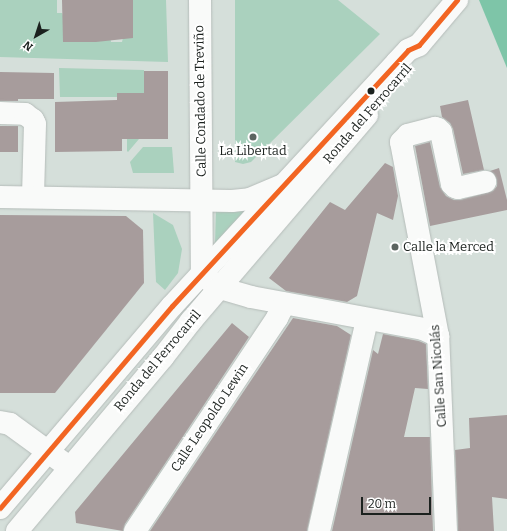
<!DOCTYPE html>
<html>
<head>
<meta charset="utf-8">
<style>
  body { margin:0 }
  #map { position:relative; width:507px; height:531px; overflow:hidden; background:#d5dfda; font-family:Bitter,serif }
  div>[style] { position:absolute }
  .green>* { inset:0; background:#aad1be }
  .water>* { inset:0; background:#7ec5a8 }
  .building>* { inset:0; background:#a79c9c }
  .roads { filter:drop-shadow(0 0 1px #b5bcb9) drop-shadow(0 0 1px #b5bcb9) }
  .street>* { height:22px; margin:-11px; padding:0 11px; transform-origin:11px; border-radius:11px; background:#f9faf9 }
  .secondary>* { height:22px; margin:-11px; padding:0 11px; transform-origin:11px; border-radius:11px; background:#f9faf9 }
  .bus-1>* { height:5px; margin:-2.5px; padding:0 2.5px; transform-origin:2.5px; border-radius:2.5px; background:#f26522 }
  .dots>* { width:11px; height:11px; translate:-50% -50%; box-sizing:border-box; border:2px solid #fff; border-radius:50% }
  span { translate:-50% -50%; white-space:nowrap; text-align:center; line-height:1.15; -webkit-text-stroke:4px #fff; paint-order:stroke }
  .street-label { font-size:13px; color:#1b211e }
  .poi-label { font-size:13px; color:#1b211e }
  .left { translate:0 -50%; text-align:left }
  .north { position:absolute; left:16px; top:16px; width:40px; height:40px; -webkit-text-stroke:3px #fff; paint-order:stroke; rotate:219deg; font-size:11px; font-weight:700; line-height:16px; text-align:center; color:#1b211e }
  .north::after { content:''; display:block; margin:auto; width:14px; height:18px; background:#1b211e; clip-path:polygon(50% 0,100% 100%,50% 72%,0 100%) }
  .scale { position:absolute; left:361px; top:497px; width:70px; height:18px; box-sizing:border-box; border:2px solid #1b211e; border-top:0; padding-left:5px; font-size:12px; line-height:14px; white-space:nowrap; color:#1b211e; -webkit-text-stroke:3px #fff; paint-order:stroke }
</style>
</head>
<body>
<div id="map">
  <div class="green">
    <div style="clip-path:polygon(0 0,57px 0,57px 13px,62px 13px,73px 42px,85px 42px,110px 34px,111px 42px,122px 42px,132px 0,166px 0,168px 62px,0 57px)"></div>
    <div style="clip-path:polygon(235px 0,338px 0,380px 34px,251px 162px,243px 164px,235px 162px)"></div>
    <div style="clip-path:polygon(59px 68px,144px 70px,144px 93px,117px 93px,117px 97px,60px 97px)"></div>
    <div style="clip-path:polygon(127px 117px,144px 117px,144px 139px,139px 139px,128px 152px,127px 151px)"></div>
    <div style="clip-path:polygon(143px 147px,172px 147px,174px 173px,133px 173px,130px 162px)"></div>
    <div style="clip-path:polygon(216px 209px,248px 210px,215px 244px)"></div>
    <div style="clip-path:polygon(153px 213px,173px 225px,182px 249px,178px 273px,165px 290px,156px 282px)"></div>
  </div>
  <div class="water">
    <div style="clip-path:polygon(479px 0,507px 0,507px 68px)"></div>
  </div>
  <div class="building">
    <div style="clip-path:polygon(62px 0,133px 0,133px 38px,96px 42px,63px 42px)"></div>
    <div style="clip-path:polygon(144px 71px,168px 71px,168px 139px,122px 139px,122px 151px,55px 152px,55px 102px,117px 100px,117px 93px,144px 93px)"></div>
    <div style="clip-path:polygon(0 72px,54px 73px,54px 99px,18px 99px,18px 101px,0 101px)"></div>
    <div style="clip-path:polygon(468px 100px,484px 170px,463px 174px,453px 129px,450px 123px,442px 117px,440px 106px)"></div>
    <div style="clip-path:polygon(0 126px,18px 126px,18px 152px,0 152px)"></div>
    <div style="clip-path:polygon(430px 142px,440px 187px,446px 196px,454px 200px,460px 200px,493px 191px,497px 186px,497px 180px,494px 174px,490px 171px,499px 168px,507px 200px,507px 210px,430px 226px,415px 146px)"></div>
    <div style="clip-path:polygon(385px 163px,393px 167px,398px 196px,393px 220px,377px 213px,357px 296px,347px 302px,286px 291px,269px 278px,330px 202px,345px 210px)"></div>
    <div style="clip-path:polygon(0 215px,126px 216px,143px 230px,144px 283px,55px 393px,0 393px)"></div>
    <div style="clip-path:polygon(293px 318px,337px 326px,351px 335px,307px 531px,150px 531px)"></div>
    <div style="clip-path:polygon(232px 323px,249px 337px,125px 524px,123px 531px,76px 523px,75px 512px)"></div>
    <div style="clip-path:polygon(383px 334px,419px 341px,426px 344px,428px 389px,415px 388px,404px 437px,430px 437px,433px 531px,332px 531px,373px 350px,378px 354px)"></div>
    <div style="clip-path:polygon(507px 415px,507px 499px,492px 497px,494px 531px,458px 531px,455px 450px,470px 448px,469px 418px)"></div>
  </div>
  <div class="roads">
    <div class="street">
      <div style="left:200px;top:0;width:275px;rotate:89.6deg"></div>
      <div style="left:202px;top:275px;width:22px;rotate:36deg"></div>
      <div style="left:220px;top:288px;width:32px;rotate:16deg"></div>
      <div style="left:251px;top:297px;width:175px;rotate:10.5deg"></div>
      <div style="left:423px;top:329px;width:17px;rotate:25deg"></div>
      <div style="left:0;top:113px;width:25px;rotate:2deg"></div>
      <div style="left:25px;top:114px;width:10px;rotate:37deg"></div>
      <div style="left:33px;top:120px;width:4px;rotate:63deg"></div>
      <div style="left:35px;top:124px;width:73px;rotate:91.6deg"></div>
      <div style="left:0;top:197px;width:232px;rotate:1deg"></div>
      <div style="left:232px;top:201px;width:18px;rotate:-6deg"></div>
      <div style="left:250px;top:199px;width:36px;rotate:-23deg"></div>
      <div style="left:0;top:422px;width:10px;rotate:11deg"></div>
      <div style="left:10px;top:424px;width:73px;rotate:36.1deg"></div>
      <div style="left:135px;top:531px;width:256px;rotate:-56.3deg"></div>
      <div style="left:277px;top:318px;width:16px;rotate:-63deg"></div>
      <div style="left:319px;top:531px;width:217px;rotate:-77.2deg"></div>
      <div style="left:446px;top:531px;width:195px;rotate:-92.3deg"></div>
      <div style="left:438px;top:336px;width:197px;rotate:-100.8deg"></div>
      <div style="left:401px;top:142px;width:10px;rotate:-45deg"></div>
      <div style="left:408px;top:135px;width:28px;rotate:-15deg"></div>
      <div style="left:435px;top:128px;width:3px;rotate:18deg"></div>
      <div style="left:438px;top:129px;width:4px;rotate:45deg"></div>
      <div style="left:441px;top:132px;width:53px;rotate:78.1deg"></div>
      <div style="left:452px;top:184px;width:4px;rotate:45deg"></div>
      <div style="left:455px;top:187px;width:3px;rotate:18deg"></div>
      <div style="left:458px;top:188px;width:28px;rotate:-13deg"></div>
    </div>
    <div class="secondary">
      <div style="left:0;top:508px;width:265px;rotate:-49.6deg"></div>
      <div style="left:172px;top:306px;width:332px;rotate:-47.3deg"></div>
      <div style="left:397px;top:62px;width:16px;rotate:-47deg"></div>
      <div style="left:408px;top:50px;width:12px;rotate:-24deg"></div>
      <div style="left:419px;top:45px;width:59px;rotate:-49.8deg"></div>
      <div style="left:17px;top:531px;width:227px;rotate:-50deg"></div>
      <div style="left:163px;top:357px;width:46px;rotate:-52.1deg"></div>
      <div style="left:191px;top:321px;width:271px;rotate:-49.5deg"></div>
    </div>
  </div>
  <div class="bus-1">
    <div style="left:0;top:508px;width:265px;rotate:-49.6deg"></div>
    <div style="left:172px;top:306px;width:348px;rotate:-47.3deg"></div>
    <div style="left:408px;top:50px;width:12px;rotate:-24deg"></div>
    <div style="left:419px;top:45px;width:59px;rotate:-49.8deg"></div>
  </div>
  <div class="dots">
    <div style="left:371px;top:91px;background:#1b211e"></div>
    <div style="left:253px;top:137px;background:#5c6460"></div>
    <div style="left:395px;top:247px;background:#5c6460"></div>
  </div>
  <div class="street-label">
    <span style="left:201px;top:101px;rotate:-91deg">Calle Condado de Treviño</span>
    <span style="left:368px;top:114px;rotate:-49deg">Ronda del Ferrocarril</span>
    <span style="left:158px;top:361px;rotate:-50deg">Ronda del Ferrocarril</span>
    <span style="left:439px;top:376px;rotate:-94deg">Calle San Nicolás</span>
    <span style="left:210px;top:418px;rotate:-56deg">Calle Leopoldo Lewin</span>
  </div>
  <div class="poi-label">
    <span style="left:253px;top:151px">La Libertad</span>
    <span class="left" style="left:403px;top:247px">Calle la Merced</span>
  </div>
  <div class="north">N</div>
  <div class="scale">20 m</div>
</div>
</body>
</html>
